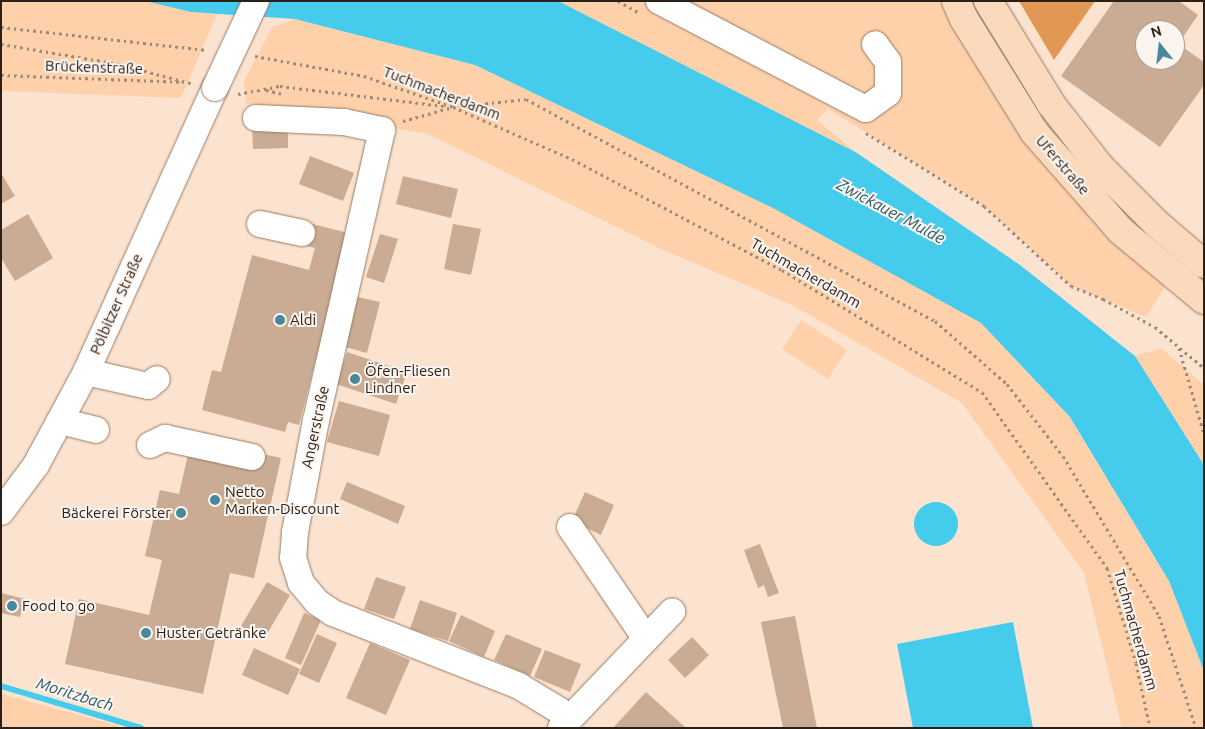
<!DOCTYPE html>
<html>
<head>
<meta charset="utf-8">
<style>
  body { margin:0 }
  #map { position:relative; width:1205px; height:729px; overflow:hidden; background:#fce3cf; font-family:Ubuntu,sans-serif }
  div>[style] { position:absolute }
  .green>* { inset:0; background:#fed1ab }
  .forest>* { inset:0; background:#e29855 }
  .water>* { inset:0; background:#45ccec }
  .round { border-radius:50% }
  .stream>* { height:6px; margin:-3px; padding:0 3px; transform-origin:3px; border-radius:3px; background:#45ccec }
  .building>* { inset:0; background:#c9ac93 }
  .path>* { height:3px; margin-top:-1.5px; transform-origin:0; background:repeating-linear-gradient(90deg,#9c897a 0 2.5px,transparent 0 6.5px) }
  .roads { filter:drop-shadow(0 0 1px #977b64) drop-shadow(0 0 1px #977b64) }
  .minor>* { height:26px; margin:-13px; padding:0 13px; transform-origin:13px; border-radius:13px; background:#fff }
  .major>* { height:28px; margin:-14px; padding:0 14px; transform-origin:14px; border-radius:14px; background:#fbd9bd }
  .bridges { filter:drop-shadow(0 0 1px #977b64) drop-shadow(0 0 1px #977b64) }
  .minor-bridge>* { height:26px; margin:-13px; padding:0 13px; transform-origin:13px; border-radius:13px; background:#fff }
  .dots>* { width:14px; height:14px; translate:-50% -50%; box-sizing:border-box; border:2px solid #fbf4ef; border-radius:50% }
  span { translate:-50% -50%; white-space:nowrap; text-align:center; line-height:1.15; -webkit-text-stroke:4px #fbf4ef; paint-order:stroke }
  .street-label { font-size:15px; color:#2b2017 }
  .poi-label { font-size:15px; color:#2b2017 }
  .left { translate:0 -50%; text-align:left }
  .right { translate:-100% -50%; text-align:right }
  .water-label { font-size:16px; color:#245a68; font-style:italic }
  .frame { position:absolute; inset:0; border:2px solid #2b2017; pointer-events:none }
  .north { position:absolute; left:1135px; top:20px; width:50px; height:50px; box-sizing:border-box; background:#fbf4ef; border:1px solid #a89f99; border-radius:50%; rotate:344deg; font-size:14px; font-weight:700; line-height:20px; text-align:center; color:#2b2017 }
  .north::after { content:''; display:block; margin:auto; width:18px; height:22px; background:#47899b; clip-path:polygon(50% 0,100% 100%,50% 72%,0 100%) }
</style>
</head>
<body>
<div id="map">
  <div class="green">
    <div style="clip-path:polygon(1px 1px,145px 1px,191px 12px,217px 14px,181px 98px,1px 91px)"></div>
    <div style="clip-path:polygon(558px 1px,943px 1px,1114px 240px,1165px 287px,1146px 317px,1071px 286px,984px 206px,828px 109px,817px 120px,859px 155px)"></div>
    <div style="clip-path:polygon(295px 19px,475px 65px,773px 208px,981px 323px,1070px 417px,1169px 581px,1204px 671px,1204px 728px,1122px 728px,1084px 573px,962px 403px,792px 305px,661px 249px,428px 134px,246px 103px,244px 81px,272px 27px)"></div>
    <div style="clip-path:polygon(801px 320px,847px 350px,828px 379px,782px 349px)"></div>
    <div style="clip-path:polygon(1161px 348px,1204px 385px,1204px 465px,1135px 356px)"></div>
    <div style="clip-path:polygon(1px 694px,116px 725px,120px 728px,1px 728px)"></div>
  </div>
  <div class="forest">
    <div style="clip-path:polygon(1019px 1px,1095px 1px,1054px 60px)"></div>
  </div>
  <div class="water">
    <div style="clip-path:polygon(145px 1px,558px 1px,857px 153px,1020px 265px,1135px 356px,1204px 465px,1204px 671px,1169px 581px,1070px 417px,981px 323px,773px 208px,475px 65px,295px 19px,191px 12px)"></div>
    <div class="round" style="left:914px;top:502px;width:44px;height:44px"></div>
    <div style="clip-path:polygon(1013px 622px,1033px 728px,913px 728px,897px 644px)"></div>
  </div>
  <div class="stream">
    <div style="left:1px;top:686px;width:146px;rotate:16.7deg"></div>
  </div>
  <div class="building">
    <div style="clip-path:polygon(evenodd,1114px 1px,1179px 1px,1198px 15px,1178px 44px,1204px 62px,1204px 85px,1160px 147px,1061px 76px,1114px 1px,1145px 30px,1175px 30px,1175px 60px,1145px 60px,1145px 30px)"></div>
    <div style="clip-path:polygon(252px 126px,288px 126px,288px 148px,253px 149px)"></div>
    <div style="clip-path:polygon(310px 156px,354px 173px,343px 201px,299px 184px)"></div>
    <div style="clip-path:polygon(1px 173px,15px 196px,1px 204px)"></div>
    <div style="clip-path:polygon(403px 176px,458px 189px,451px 218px,396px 204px)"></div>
    <div style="clip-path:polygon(28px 214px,53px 258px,15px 281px,1px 258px,1px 230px)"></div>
    <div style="clip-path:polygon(305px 222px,348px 233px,299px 425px,288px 422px,285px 432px,202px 410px,212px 370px,221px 372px,252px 255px,309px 270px,315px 248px,299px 244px)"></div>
    <div style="clip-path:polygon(453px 224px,481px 229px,471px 275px,444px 269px)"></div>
    <div style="clip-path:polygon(380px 234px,398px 239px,384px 283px,366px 277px)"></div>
    <div style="clip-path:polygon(358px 297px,380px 302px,367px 353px,345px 347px)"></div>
    <div style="clip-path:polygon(347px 352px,407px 372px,396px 404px,336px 384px)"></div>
    <div style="clip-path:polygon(339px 401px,390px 415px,379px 456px,327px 442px)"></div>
    <div style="clip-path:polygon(189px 450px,254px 452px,281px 458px,254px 578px,230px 573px,203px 694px,65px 664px,79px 599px,149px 615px,162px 560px,145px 556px,160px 490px,179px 494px)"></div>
    <div style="clip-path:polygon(347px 482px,405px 506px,398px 524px,340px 499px)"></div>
    <div style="clip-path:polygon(585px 492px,614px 505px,601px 535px,572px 521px)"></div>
    <div style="clip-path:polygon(760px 544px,779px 593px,768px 597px,764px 585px,758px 588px,744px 550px)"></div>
    <div style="clip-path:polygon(376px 577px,406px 587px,394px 619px,364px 609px)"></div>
    <div style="clip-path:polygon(267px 582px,290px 595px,264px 639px,241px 626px)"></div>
    <div style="clip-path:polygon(1px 593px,25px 599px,20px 617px,1px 613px)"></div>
    <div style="clip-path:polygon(420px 600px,457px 613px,448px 641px,410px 629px)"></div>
    <div style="clip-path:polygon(304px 613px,321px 620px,301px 665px,285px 658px)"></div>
    <div style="clip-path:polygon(461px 615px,495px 631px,484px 657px,449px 641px)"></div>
    <div style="clip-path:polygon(795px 616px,817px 728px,783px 728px,761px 622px)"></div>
    <div style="clip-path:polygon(317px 634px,337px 643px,319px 683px,299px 674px)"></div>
    <div style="clip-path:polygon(506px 634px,542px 649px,530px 676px,494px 660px)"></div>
    <div style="clip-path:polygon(692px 637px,709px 655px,685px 678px,668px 660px)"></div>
    <div style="clip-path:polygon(370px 643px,410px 660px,386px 715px,346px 698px)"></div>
    <div style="clip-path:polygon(254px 648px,300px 669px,288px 695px,242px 675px)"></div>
    <div style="clip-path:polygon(545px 650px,581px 664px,570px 692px,534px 677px)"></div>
    <div style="clip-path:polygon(646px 692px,686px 728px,613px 728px)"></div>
  </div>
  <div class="path">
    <div style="left:618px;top:1px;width:25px;rotate:29deg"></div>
    <div style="left:1px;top:27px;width:207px;rotate:6.4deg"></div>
    <div style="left:1px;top:44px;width:120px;rotate:9.6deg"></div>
    <div style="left:119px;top:64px;width:77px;rotate:15.1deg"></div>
    <div style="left:255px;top:56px;width:111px;rotate:10.4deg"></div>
    <div style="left:364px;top:76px;width:94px;rotate:19.2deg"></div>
    <div style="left:453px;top:107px;width:130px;rotate:23.6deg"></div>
    <div style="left:572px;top:159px;width:238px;rotate:27.9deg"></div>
    <div style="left:782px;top:270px;width:234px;rotate:31.4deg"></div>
    <div style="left:982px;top:392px;width:216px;rotate:54.6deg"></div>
    <div style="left:1107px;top:568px;width:99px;rotate:73deg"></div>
    <div style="left:1136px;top:663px;width:66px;rotate:77.8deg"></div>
    <div style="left:1px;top:75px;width:179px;rotate:2.2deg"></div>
    <div style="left:266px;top:90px;width:18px;rotate:13deg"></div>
    <div style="left:238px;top:94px;width:43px;rotate:-10.8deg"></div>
    <div style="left:280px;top:86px;width:165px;rotate:7deg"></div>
    <div style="left:403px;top:121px;width:52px;rotate:-15.6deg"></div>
    <div style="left:453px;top:107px;width:73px;rotate:-6.3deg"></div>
    <div style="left:526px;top:99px;width:465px;rotate:28.5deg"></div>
    <div style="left:935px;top:321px;width:96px;rotate:41.2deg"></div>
    <div style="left:1007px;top:384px;width:91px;rotate:52.1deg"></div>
    <div style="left:1063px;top:456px;width:187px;rotate:59deg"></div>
    <div style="left:1159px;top:616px;width:118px;rotate:71.7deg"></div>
    <div style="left:866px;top:133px;width:139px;rotate:31.7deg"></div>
    <div style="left:984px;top:206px;width:118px;rotate:42.6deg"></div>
    <div style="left:1071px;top:286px;width:35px;rotate:22deg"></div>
    <div style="left:1103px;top:299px;width:59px;rotate:28.3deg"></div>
    <div style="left:1155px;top:327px;width:64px;rotate:39.9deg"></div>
    <div style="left:1179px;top:348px;width:90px;rotate:73.8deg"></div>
  </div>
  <div class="roads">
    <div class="minor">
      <div style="left:659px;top:1px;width:233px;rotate:27.6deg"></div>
      <div style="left:866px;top:109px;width:27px;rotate:-36deg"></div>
      <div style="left:888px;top:93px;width:31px;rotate:-90deg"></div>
      <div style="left:888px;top:62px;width:22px;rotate:-126deg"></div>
      <div style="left:256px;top:118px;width:88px;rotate:2.6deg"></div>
      <div style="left:344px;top:122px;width:39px;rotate:12deg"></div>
      <div style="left:382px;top:130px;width:297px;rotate:102.8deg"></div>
      <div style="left:316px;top:420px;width:114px;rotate:100.6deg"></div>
      <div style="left:295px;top:532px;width:26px;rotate:94deg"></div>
      <div style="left:293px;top:558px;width:26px;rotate:72deg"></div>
      <div style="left:301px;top:583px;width:25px;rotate:50deg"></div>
      <div style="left:317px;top:602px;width:19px;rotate:35deg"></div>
      <div style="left:333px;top:613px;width:200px;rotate:21.4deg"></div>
      <div style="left:519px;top:686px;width:60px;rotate:31.3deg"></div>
      <div style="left:260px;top:224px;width:43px;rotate:12.1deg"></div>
      <div style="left:86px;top:372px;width:64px;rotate:12.7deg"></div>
      <div style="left:148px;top:386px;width:11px;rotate:-38deg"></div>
      <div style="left:60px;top:421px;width:37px;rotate:14deg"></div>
      <div style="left:150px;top:445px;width:17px;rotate:-25deg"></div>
      <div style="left:165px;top:438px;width:89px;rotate:12.3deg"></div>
      <div style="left:1px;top:512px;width:59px;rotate:-53.3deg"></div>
      <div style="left:36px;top:465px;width:106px;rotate:-61.7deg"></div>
      <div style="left:86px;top:372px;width:312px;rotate:-65.6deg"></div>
      <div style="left:570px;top:527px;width:135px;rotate:55.8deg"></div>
      <div style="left:561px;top:728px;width:161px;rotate:-46.3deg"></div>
    </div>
    <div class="major">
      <div style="left:956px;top:1px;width:20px;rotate:66deg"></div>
      <div style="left:964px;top:19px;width:134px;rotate:58.1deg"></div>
      <div style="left:1035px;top:133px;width:130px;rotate:48.7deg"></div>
      <div style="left:1121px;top:231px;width:108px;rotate:39.7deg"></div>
      <div style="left:988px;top:1px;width:121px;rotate:58.5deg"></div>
      <div style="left:1051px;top:104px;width:81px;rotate:52deg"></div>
      <div style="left:1101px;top:168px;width:81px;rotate:45deg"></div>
      <div style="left:1158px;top:225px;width:60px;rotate:40.3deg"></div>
    </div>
  </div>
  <div class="bridges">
    <div class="minor-bridge">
      <div style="left:215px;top:88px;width:96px;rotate:-64.8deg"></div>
    </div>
  </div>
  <div class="dots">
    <div style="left:280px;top:320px;background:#47899b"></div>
    <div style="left:355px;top:379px;background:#47899b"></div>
    <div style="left:215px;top:500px;background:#47899b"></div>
    <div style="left:181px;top:513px;background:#47899b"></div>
    <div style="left:12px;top:606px;background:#47899b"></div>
    <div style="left:146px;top:633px;background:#47899b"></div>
  </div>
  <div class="street-label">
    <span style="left:94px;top:67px;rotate:2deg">Brückenstraße</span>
    <span style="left:442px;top:93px;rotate:21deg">Tuchmacherdamm</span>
    <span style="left:1063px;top:165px;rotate:49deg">Uferstraße</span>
    <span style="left:806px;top:273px;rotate:30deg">Tuchmacherdamm</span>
    <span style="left:116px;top:304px;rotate:-66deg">Pölbitzer Straße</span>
    <span style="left:315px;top:427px;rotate:-78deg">Angerstraße</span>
    <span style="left:1136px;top:630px;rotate:74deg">Tuchmacherdamm</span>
  </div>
  <div class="poi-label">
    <span class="left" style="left:290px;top:320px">Aldi</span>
    <span class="left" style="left:365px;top:379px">Öfen-Fliesen<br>Lindner</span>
    <span class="left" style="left:225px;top:500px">Netto<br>Marken-Discount</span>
    <span class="right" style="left:171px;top:513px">Bäckerei Förster</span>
    <span class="left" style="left:22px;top:606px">Food to go</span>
    <span class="left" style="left:156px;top:633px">Huster Getränke</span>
  </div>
  <div class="water-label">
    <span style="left:891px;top:211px;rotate:28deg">Zwickauer Mulde</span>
    <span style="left:75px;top:694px;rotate:17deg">Moritzbach</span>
  </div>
  <div class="frame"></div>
  <div class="north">N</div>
</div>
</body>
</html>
